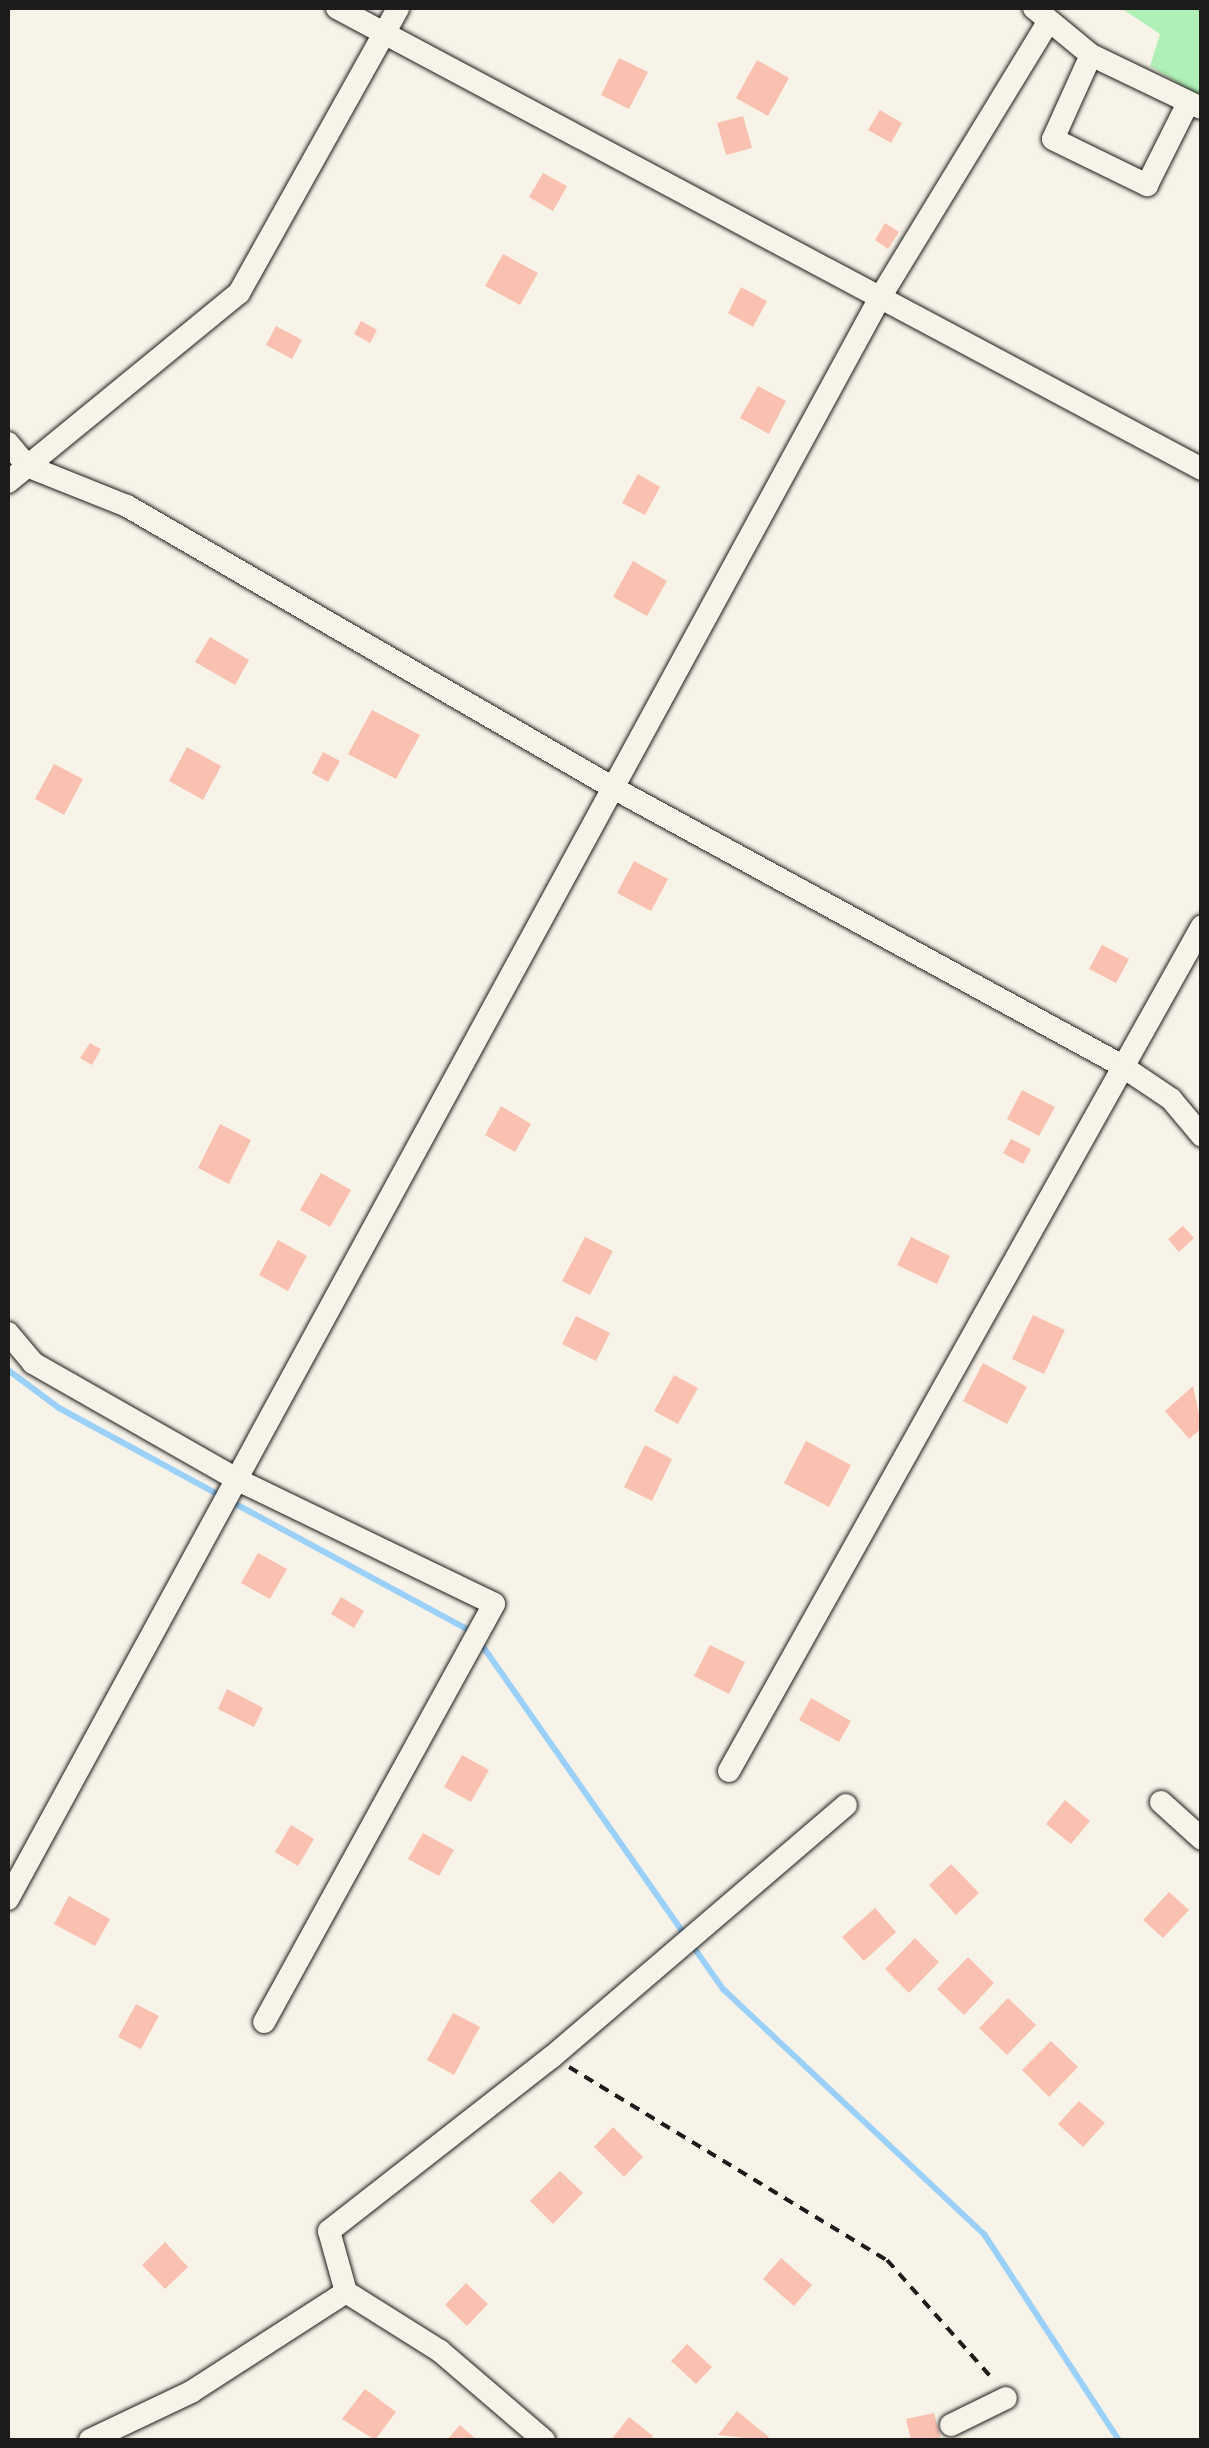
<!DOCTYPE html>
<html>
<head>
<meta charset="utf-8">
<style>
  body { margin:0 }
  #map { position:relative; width:1209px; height:2448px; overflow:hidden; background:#f7f3e8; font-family:"Playpen Sans",sans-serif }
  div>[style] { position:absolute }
  .green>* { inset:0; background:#b0efb6 }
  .stream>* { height:6px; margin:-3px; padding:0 3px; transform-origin:3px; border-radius:3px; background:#9bd1f9 }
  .building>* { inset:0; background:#fac1b1 }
  .path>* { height:4px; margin-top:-2px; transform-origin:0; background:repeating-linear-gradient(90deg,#1c1c1c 0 10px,transparent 0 18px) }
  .roads { filter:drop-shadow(0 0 2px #1c1c1c) drop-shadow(0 0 2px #1c1c1c) }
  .minor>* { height:22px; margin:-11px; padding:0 11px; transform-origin:11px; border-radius:11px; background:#f7f3e8 }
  span { translate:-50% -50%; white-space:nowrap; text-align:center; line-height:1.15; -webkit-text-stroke:8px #f7f3e8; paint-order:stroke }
  .frame { position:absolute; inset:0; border:10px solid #1c1c1c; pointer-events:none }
</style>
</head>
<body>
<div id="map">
  <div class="green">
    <div style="clip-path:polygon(1121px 8px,1201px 8px,1201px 97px,1150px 66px,1160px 34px)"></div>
  </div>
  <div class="stream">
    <div style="left:8px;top:1370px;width:64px;rotate:36.7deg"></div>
    <div style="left:59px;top:1408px;width:184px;rotate:28.5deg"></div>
    <div style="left:232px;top:1502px;width:273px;rotate:28.4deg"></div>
    <div style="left:479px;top:1641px;width:358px;rotate:55deg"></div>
    <div style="left:692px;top:1945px;width:54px;rotate:54.8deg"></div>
    <div style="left:723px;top:1989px;width:358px;rotate:43.2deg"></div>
    <div style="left:984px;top:2234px;width:246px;rotate:56.8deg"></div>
  </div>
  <div class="building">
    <div style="clip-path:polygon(619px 58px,648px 72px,629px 109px,601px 95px)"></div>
    <div style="clip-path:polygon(757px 60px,789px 78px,768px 116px,736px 98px)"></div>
    <div style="clip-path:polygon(880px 110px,902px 123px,891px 143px,868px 130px)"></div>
    <div style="clip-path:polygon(743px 116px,752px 148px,726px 155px,717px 123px)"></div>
    <div style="clip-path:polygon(543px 173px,567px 186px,553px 211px,529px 197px)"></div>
    <div style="clip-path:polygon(885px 223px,899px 232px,888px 249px,875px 240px)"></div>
    <div style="clip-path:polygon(503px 254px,538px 273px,520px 305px,485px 286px)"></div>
    <div style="clip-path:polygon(741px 287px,767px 301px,753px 327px,728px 313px)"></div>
    <div style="clip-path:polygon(361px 321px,377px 330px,370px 343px,354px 334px)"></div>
    <div style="clip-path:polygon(276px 326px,302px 340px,292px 359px,266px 345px)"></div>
    <div style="clip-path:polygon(758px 386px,786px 401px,769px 434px,740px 418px)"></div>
    <div style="clip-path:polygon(638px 474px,660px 487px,645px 515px,622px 503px)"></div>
    <div style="clip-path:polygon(633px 561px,667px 581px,647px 616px,613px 597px)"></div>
    <div style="clip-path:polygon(210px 637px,249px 660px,235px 685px,195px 662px)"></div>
    <div style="clip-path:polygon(372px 710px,420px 735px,396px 779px,348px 754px)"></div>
    <div style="clip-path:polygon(187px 747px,221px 766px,203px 800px,169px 781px)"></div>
    <div style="clip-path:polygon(323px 752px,340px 761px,328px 782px,312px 773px)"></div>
    <div style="clip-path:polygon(54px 764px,83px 779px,64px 815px,35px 799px)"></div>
    <div style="clip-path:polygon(634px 861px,668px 879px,651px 911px,617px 893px)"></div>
    <div style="clip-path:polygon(1102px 945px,1129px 959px,1116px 983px,1089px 969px)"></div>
    <div style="clip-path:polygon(90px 1043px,101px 1049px,92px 1065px,80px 1058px)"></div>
    <div style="clip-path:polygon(1022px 1090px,1055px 1107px,1039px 1136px,1007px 1119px)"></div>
    <div style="clip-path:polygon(501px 1106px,531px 1124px,515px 1152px,485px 1135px)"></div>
    <div style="clip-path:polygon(220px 1124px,251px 1140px,229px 1184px,198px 1168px)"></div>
    <div style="clip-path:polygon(1011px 1139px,1031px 1149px,1023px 1164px,1003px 1153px)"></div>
    <div style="clip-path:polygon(321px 1173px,351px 1190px,330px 1227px,300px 1210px)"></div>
    <div style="clip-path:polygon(1183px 1226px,1194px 1238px,1179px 1252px,1168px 1239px)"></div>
    <div style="clip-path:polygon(585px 1237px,613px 1251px,590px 1295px,562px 1281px)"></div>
    <div style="clip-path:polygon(911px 1237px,950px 1256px,937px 1284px,897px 1265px)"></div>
    <div style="clip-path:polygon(278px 1240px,307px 1256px,288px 1291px,259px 1275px)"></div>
    <div style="clip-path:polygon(1033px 1315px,1065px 1330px,1044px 1374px,1012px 1359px)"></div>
    <div style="clip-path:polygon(576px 1316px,610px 1333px,596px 1361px,562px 1344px)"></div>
    <div style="clip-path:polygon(983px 1363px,1027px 1387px,1007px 1424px,963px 1401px)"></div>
    <div style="clip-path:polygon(674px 1375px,698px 1388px,678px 1424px,654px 1411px)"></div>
    <div style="clip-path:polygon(1193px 1386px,1202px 1428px,1189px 1439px,1165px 1411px)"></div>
    <div style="clip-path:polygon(806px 1441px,851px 1465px,829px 1507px,784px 1483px)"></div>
    <div style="clip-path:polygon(645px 1445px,672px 1459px,652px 1501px,624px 1487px)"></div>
    <div style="clip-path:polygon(258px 1553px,287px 1569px,270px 1599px,241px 1583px)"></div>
    <div style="clip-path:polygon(341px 1597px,364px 1611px,354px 1628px,331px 1614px)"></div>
    <div style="clip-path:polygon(710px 1645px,745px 1662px,729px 1694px,694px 1676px)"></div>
    <div style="clip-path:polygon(227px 1689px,263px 1708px,254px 1727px,218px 1709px)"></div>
    <div style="clip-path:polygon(811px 1698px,851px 1721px,839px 1742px,799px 1720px)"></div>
    <div style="clip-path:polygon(462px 1755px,489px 1770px,471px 1802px,444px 1787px)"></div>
    <div style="clip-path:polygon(1065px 1800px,1090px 1821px,1071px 1844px,1046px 1824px)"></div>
    <div style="clip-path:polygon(291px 1825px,314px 1839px,298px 1866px,275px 1852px)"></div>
    <div style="clip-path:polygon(423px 1833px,454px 1850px,439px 1876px,408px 1859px)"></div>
    <div style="clip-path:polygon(951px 1864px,979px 1893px,956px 1915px,929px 1885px)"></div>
    <div style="clip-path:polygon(1169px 1892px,1189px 1910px,1163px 1938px,1143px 1920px)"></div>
    <div style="clip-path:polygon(69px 1896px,110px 1919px,95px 1946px,54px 1924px)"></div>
    <div style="clip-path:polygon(875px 1908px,896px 1932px,864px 1961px,842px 1937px)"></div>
    <div style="clip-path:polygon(915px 1938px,939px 1962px,909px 1993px,885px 1969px)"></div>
    <div style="clip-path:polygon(968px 1957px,994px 1983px,964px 2015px,937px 1989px)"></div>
    <div style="clip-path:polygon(1008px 1998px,1036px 2025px,1007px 2055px,979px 2028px)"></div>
    <div style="clip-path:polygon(136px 2004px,159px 2016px,141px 2049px,118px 2037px)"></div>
    <div style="clip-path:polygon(453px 2013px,480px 2027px,454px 2075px,427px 2060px)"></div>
    <div style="clip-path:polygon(1051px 2041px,1078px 2067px,1049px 2097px,1022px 2070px)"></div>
    <div style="clip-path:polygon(1079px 2101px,1105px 2123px,1083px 2147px,1058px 2124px)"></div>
    <div style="clip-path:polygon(613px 2127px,643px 2157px,624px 2177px,594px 2147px)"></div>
    <div style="clip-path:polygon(560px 2171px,583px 2193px,553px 2224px,530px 2201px)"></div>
    <div style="clip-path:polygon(165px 2242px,188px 2267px,165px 2289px,142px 2265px)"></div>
    <div style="clip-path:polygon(781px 2258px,812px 2285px,794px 2306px,763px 2279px)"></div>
    <div style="clip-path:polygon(466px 2283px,488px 2304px,467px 2326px,445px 2305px)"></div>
    <div style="clip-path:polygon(687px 2344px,712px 2367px,696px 2384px,671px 2361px)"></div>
    <div style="clip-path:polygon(365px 2389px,396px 2412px,375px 2440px,342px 2419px)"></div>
    <div style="clip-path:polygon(737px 2411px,769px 2437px,766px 2440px,718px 2435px)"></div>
    <div style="clip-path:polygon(934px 2413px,941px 2440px,911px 2440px,906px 2419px)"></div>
    <div style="clip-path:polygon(629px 2417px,653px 2436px,649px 2440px,611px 2440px)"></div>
    <div style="clip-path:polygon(460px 2425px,477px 2440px,447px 2440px)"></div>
  </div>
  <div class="path">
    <div style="left:569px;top:2067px;width:372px;rotate:31.3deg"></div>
    <div style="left:887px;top:2260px;width:155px;rotate:48.4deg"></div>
  </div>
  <div class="roads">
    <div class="minor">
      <div style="left:337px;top:8px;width:980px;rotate:28.06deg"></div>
      <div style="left:1034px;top:8px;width:74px;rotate:39.5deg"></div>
      <div style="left:1091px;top:55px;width:122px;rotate:25.7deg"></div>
      <div style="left:1091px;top:55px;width:92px;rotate:114.3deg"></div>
      <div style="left:1053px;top:139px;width:105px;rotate:26.1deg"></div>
      <div style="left:1147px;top:185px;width:92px;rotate:-63.4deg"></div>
      <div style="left:8px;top:443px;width:30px;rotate:50deg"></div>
      <div style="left:27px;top:466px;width:108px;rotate:21.8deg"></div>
      <div style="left:127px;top:506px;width:566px;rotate:30.1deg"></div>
      <div style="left:617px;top:790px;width:572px;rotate:28.63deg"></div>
      <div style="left:1119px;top:1064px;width:63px;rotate:33.9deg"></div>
      <div style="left:1171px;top:1099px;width:48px;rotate:50deg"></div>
      <div style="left:8px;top:482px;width:298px;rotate:-39.3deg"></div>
      <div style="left:239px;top:293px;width:326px;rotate:-60.8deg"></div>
      <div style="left:8px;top:1333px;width:39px;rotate:50deg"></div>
      <div style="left:33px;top:1363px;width:238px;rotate:29.7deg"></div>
      <div style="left:240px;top:1481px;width:282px;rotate:25.8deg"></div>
      <div style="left:494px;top:1604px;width:477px;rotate:118.8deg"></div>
      <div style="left:729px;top:1771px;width:968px;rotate:-60.76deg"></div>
      <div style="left:1161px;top:1802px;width:55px;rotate:42.1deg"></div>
      <div style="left:8px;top:1899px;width:1825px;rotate:-61.43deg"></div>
      <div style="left:881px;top:296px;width:319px;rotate:-58.6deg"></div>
      <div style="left:346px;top:2292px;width:111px;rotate:32.1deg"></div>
      <div style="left:440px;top:2351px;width:137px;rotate:40.6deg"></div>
      <div style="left:951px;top:2425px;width:61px;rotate:-26.1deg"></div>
      <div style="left:90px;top:2440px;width:112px;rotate:-25.4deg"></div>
      <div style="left:191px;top:2392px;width:184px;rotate:-32.8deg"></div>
      <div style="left:346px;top:2292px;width:63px;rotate:-105.6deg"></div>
      <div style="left:329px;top:2231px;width:283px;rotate:-38deg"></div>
      <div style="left:552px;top:2057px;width:387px;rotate:-40.6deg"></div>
    </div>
  </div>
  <div class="frame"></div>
</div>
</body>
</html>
